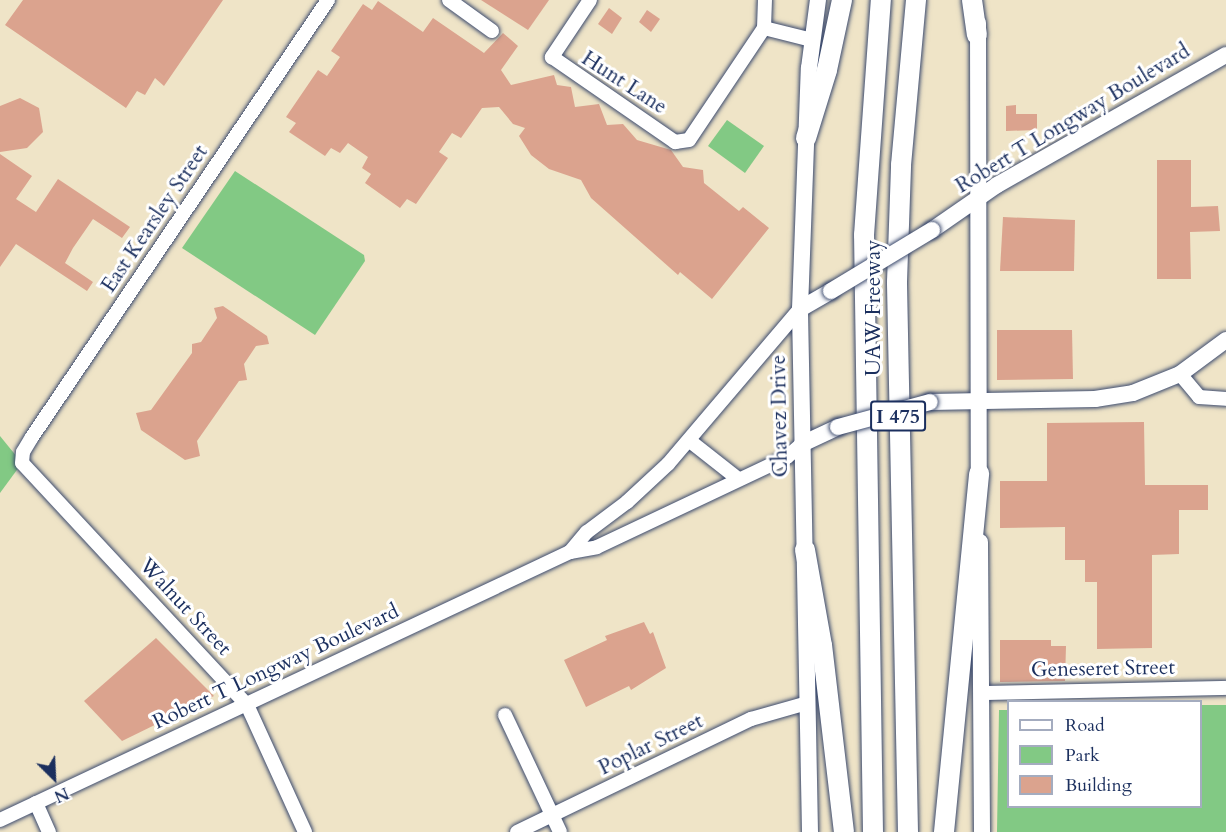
<!DOCTYPE html>
<html>
<head>
<meta charset="utf-8">
<style>
  body { margin:0 }
  #map { position:relative; width:1226px; height:832px; overflow:hidden; background:#efe4c7; font-family:Cardo,serif }
  div>[style] { position:absolute }
  .green>* { inset:0; background:#82c984 }
  .building>* { inset:0; background:#dba38e }
  .roads { filter:drop-shadow(0 0 2px #3b4a6e) drop-shadow(0 0 2px #3b4a6e) }
  .minor>* { height:14px; margin:-7px; padding:0 7px; transform-origin:7px; border-radius:7px; background:#fff }
  .major>* { height:16px; margin:-8px; padding:0 8px; transform-origin:8px; border-radius:8px; background:#fff }
  .highway>* { height:20px; margin:-10px; padding:0 10px; transform-origin:10px; border-radius:10px; background:#fff }
  .bridges { filter:drop-shadow(0 0 2px #3b4a6e) drop-shadow(0 0 2px #3b4a6e) }
  .major-bridge>* { height:16px; margin:-8px; padding:0 8px; transform-origin:8px; border-radius:8px; background:#fff }
  span { translate:-50% -50%; white-space:nowrap; text-align:center; line-height:1.15; -webkit-text-stroke:6px #fff; paint-order:stroke }
  .shield-label span { padding:2px 4px; background:#fff; border:2px solid; border-radius:4px; -webkit-text-stroke-width:0 }
  .shield-label { font-size:20px; color:#1b2f5e; font-weight:700 }
  .street-label { font-size:21px; color:#1b2f5e }
  .legend { position:absolute; left:1007px; top:700px; width:195px; height:108px; box-sizing:border-box; background:#fff; border:2px solid #a4acbf; margin:0; padding:8px 10px; list-style:none; font-size:18px; color:#1b2f5e }
  .legend li { display:flex; align-items:center; gap:12px; height:30px }
  .legend b { width:30px; border:2px solid #a4acbf }
  .north { position:absolute; left:24px; top:748px; width:60px; height:60px; -webkit-text-stroke:4px #fff; paint-order:stroke; rotate:156deg; font-size:16px; font-weight:700; line-height:24px; text-align:center; color:#1b2f5e }
  .north::after { content:''; display:block; margin:auto; width:21px; height:27px; background:#1b2f5e; clip-path:polygon(50% 0,100% 100%,50% 72%,0 100%) }
</style>
</head>
<body>
<div id="map">
  <div class="green">
    <div style="clip-path:polygon(727px 120px,764px 146px,745px 173px,708px 146px)"></div>
    <div style="clip-path:polygon(235px 171px,364px 255px,365px 261px,315px 335px,182px 248px)"></div>
    <div style="clip-path:polygon(0 436px,22px 463px,0 493px)"></div>
    <div style="clip-path:polygon(1201px 705px,1226px 705px,1226px 832px,997px 832px,999px 710px,1008px 710px,1008px 806px,1200px 806px)"></div>
  </div>
  <div class="building">
    <div style="clip-path:polygon(23px 0,223px 0,164px 86px,155px 78px,145px 95px,137px 91px,126px 108px,5px 25px)"></div>
    <div style="clip-path:polygon(481px 0,549px 0,528px 30px)"></div>
    <div style="clip-path:polygon(378px 1px,423px 32px,433px 18px,484px 53px,503px 33px,518px 46px,501px 70px,511px 85px,554px 75px,557px 85px,571px 87px,575px 107px,599px 104px,607px 125px,623px 124px,637px 140px,671px 150px,683px 167px,703px 170px,704px 183px,739px 211px,743px 207px,769px 228px,712px 299px,680px 272px,678px 275px,591px 198px,581px 180px,549px 169px,531px 155px,519px 136px,525px 128px,513px 124px,499px 107px,482px 108px,461px 138px,452px 133px,439px 152px,448px 158px,416px 204px,407px 199px,400px 208px,365px 183px,371px 174px,362px 168px,368px 157px,348px 143px,340px 153px,331px 148px,325px 156px,289px 132px,296px 123px,286px 117px,318px 70px,327px 76px,340px 57px,331px 51px,363px 4px,372px 10px)"></div>
    <div style="clip-path:polygon(609px 8px,622px 18px,612px 34px,598px 24px)"></div>
    <div style="clip-path:polygon(647px 10px,660px 19px,651px 32px,639px 22px)"></div>
    <div style="clip-path:polygon(20px 98px,39px 108px,43px 132px,27px 148px,0 152px,0 106px)"></div>
    <div style="clip-path:polygon(1016px 105px,1016px 114px,1037px 114px,1037px 130px,1006px 131px,1006px 106px)"></div>
    <div style="clip-path:polygon(0 154px,32px 176px,16px 199px,36px 212px,58px 179px,130px 227px,122px 238px,93px 219px,73px 248px,65px 263px,93px 282px,87px 291px,16px 244px,0 267px)"></div>
    <div style="clip-path:polygon(1157px 160px,1191px 160px,1191px 207px,1218px 206px,1220px 231px,1190px 232px,1191px 279px,1157px 279px)"></div>
    <div style="clip-path:polygon(1003px 217px,1075px 220px,1074px 271px,1000px 271px)"></div>
    <div style="clip-path:polygon(223px 306px,267px 336px,269px 344px,256px 346px,244px 364px,247px 380px,239px 381px,197px 441px,200px 456px,185px 460px,141px 430px,136px 413px,151px 410px,192px 353px,192px 344px,201px 342px,217px 318px,214px 308px)"></div>
    <div style="clip-path:polygon(997px 330px,1072px 330px,1073px 379px,997px 380px)"></div>
    <div style="clip-path:polygon(1144px 422px,1145px 485px,1208px 485px,1208px 510px,1179px 510px,1179px 554px,1152px 555px,1152px 648px,1097px 649px,1097px 582px,1085px 582px,1085px 560px,1065px 560px,1065px 527px,1000px 528px,1000px 481px,1047px 481px,1047px 423px)"></div>
    <div style="clip-path:polygon(644px 622px,650px 634px,653px 632px,666px 668px,631px 690px,629px 686px,586px 707px,564px 660px,607px 640px,605px 636px)"></div>
    <div style="clip-path:polygon(156px 638px,214px 696px,122px 741px,84px 701px)"></div>
    <div style="clip-path:polygon(1000px 640px,1051px 640px,1051px 646px,1066px 646px,1065px 681px,1000px 682px)"></div>
  </div>
  <div class="roads">
    <div class="minor">
      <div style="left:449px;top:0;width:53px;rotate:35.8deg"></div>
      <div style="left:590px;top:0;width:69px;rotate:123.7deg"></div>
      <div style="left:552px;top:57px;width:150px;rotate:34.6deg"></div>
      <div style="left:675px;top:142px;width:14px;rotate:-8deg"></div>
      <div style="left:689px;top:140px;width:135px;rotate:-56.2deg"></div>
      <div style="left:764px;top:28px;width:28px;rotate:-88deg"></div>
      <div style="left:764px;top:28px;width:49px;rotate:14deg"></div>
      <div style="left:1180px;top:374px;width:30px;rotate:50deg"></div>
      <div style="left:1199px;top:397px;width:27px;rotate:4deg"></div>
      <div style="left:690px;top:441px;width:60px;rotate:38.2deg"></div>
      <div style="left:570px;top:552px;width:26px;rotate:-50deg"></div>
      <div style="left:587px;top:532px;width:50px;rotate:-36.9deg"></div>
      <div style="left:627px;top:502px;width:56px;rotate:-42.8deg"></div>
      <div style="left:668px;top:464px;width:204px;rotate:-49.6deg"></div>
      <div style="left:981px;top:693px;width:245px;rotate:-1.2deg"></div>
      <div style="left:505px;top:715px;width:129px;rotate:64.8deg"></div>
      <div style="left:36px;top:803px;width:32px;rotate:66deg"></div>
      <div style="left:0;top:820px;width:630px;rotate:-25.18deg"></div>
      <div style="left:570px;top:552px;width:27px;rotate:-10deg"></div>
      <div style="left:597px;top:547px;width:210px;rotate:-25.3deg"></div>
      <div style="left:787px;top:457px;width:20px;rotate:-41deg"></div>
      <div style="left:305px;top:832px;width:140px;rotate:-114.5deg"></div>
      <div style="left:247px;top:705px;width:330px;rotate:-132.9deg"></div>
      <div style="left:22px;top:463px;width:11px;rotate:-85deg"></div>
      <div style="left:23px;top:452px;width:17px;rotate:-59deg"></div>
      <div style="left:32px;top:437px;width:528px;rotate:-55.89deg"></div>
      <div style="left:517px;top:832px;width:260px;rotate:-25.8deg"></div>
      <div style="left:751px;top:719px;width:58px;rotate:-15.9deg"></div>
    </div>
    <div class="major">
      <div style="left:978px;top:23px;width:463px;rotate:89.9deg"></div>
      <div style="left:932px;top:230px;width:79px;rotate:-34.7deg"></div>
      <div style="left:997px;top:185px;width:263px;rotate:-29.6deg"></div>
      <div style="left:800px;top:309px;width:36px;rotate:-30deg"></div>
      <div style="left:930px;top:402px;width:165px;rotate:-1deg"></div>
      <div style="left:1095px;top:399px;width:38px;rotate:-9deg"></div>
      <div style="left:1133px;top:393px;width:51px;rotate:-22deg"></div>
      <div style="left:1180px;top:374px;width:57px;rotate:-36.5deg"></div>
      <div style="left:802px;top:444px;width:40px;rotate:-25deg"></div>
      <div style="left:980px;top:542px;width:290px;rotate:89.6deg"></div>
      <div style="left:810px;top:832px;width:523px;rotate:-91.1deg"></div>
      <div style="left:800px;top:309px;width:241px;rotate:-87.9deg"></div>
      <div style="left:809px;top:68px;width:69px;rotate:-82.5deg"></div>
    </div>
    <div class="highway">
      <div style="left:972px;top:0;width:35px;rotate:82deg"></div>
      <div style="left:806px;top:138px;width:71px;rotate:-72.8deg"></div>
      <div style="left:827px;top:70px;width:72px;rotate:-77.9deg"></div>
      <div style="left:805px;top:550px;width:97px;rotate:79.9deg"></div>
      <div style="left:822px;top:645px;width:188px;rotate:83.3deg"></div>
      <div style="left:873px;top:832px;width:597px;rotate:-90.86deg"></div>
      <div style="left:864px;top:235px;width:236px;rotate:-85.9deg"></div>
      <div style="left:908px;top:832px;width:550px;rotate:-91.15deg"></div>
      <div style="left:897px;top:282px;width:117px;rotate:-88deg"></div>
      <div style="left:901px;top:165px;width:166px;rotate:-84.8deg"></div>
      <div style="left:944px;top:832px;width:360px;rotate:-84.4deg"></div>
    </div>
  </div>
  <div class="bridges">
    <div class="major-bridge">
      <div style="left:831px;top:291px;width:118px;rotate:-31.1deg"></div>
      <div style="left:838px;top:427px;width:95px;rotate:-15.2deg"></div>
    </div>
  </div>
  <div class="shield-label">
    <span style="left:898px;top:416px">I 475</span>
  </div>
  <div class="street-label">
    <span style="left:624px;top:83px;rotate:33deg">Hunt Lane</span>
    <span style="left:1073px;top:119px;rotate:-31deg">Robert T Longway Boulevard</span>
    <span style="left:155px;top:219px;rotate:-56deg">East Kearsley Street</span>
    <span style="left:874px;top:308px;rotate:-90deg">UAW Freeway</span>
    <span style="left:780px;top:416px;rotate:-91deg">Chavez Drive</span>
    <span style="left:185px;top:607px;rotate:47deg">Walnut Street</span>
    <span style="left:276px;top:667px;rotate:-25deg">Robert T Longway Boulevard</span>
    <span style="left:1103px;top:669px;rotate:-1deg">Geneseret Street</span>
    <span style="left:651px;top:745px;rotate:-26deg">Poplar Street</span>
  </div>
  <ul class="legend">
  <li><b style="height:8px;background:#fff"></b>Road</li>
  <li><b style="height:16px;background:#82c984"></b>Park</li>
  <li><b style="height:16px;background:#dba38e"></b>Building</li>
  </ul>
  <div class="north">N</div>
</div>
</body>
</html>
